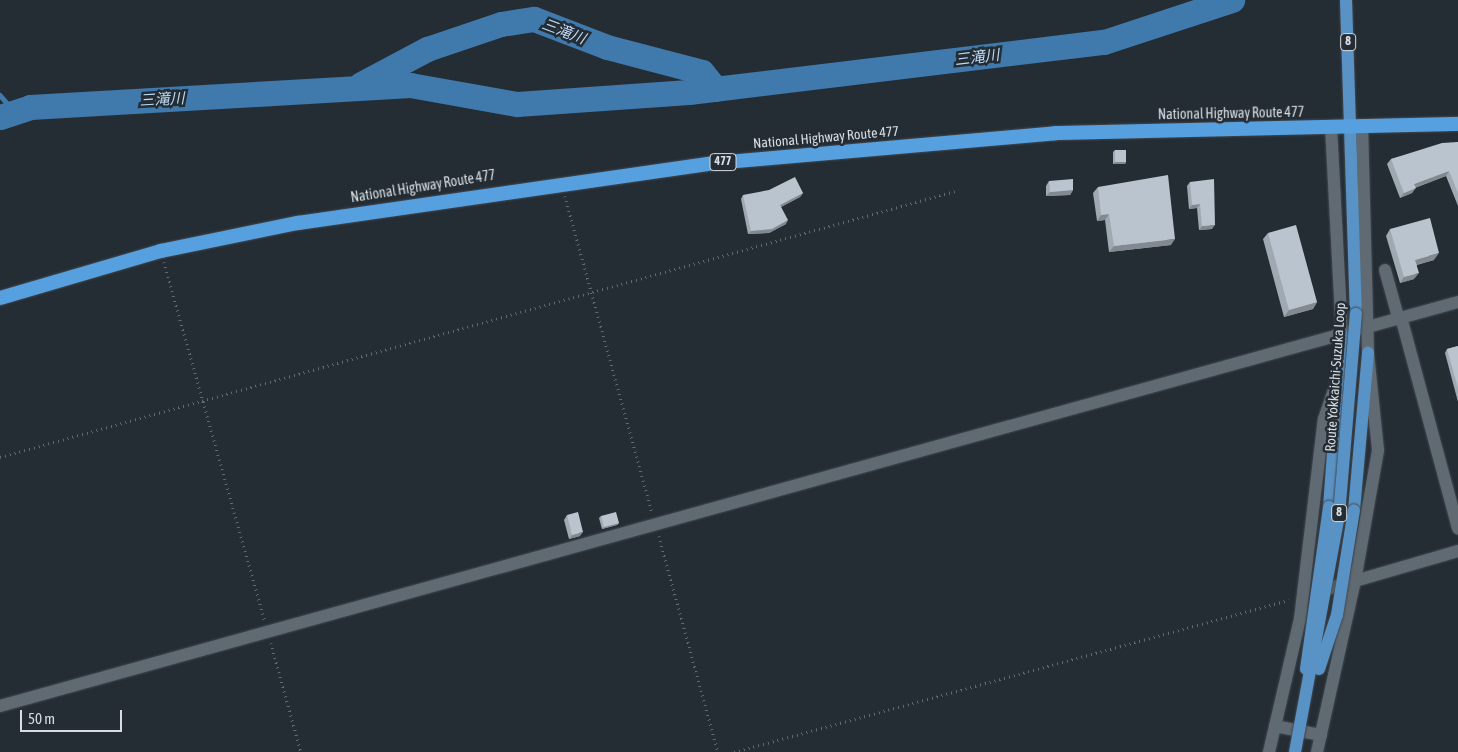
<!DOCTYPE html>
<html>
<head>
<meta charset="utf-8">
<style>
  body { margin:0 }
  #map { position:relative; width:1458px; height:752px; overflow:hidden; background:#242c34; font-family:"Asap Condensed","Noto Sans JP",sans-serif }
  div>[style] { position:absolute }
  .stream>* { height:4.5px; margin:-2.25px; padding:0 2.25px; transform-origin:2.25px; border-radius:2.25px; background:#4079ac }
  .river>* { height:25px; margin:-12.5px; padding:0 12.5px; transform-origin:12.5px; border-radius:12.5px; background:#4079ac }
  .path>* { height:2.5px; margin-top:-1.25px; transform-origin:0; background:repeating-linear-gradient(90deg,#626970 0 1px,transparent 0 5px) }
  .roads { filter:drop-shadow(0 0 1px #42484f) drop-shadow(0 0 1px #42484f) }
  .minor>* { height:12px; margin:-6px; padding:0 6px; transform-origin:6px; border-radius:6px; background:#606a73 }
  .primary>* { height:12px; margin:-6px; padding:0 6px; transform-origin:6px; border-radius:6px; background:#5993c5 }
  .trunk>* { height:14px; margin:-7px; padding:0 7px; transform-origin:7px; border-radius:7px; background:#56a0e0 }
  .bridges { filter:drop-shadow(0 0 1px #42484f) drop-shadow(0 0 1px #42484f) }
  .primary-bridge>* { height:12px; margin:-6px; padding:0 6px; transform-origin:6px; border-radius:6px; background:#5993c5 }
  .wall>* { inset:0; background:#9fa9b1 }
  .shaded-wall>* { inset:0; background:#828990 }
  .building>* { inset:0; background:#b9c4ce }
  span { translate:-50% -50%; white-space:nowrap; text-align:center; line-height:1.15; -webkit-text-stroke:5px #242c34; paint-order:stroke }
  .shield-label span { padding:1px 4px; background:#242c34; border:1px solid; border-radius:4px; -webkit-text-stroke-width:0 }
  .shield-label { font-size:12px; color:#d7dde2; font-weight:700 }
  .street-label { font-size:14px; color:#d7dde2 }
  .water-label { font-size:15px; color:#bedcf9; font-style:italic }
  .scale { position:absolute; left:20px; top:710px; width:102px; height:22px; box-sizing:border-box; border:2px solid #d7dde2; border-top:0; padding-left:6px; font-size:15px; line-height:18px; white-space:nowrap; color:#d7dde2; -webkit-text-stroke:4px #242c34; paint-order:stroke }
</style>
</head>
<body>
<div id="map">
  <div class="stream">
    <div style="left:0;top:95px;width:23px;rotate:49deg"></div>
  </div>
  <div class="river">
    <div style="left:361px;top:84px;width:75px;rotate:-27.9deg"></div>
    <div style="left:427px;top:49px;width:78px;rotate:-18.7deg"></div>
    <div style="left:501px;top:24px;width:33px;rotate:-9deg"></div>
    <div style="left:534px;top:19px;width:78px;rotate:21deg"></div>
    <div style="left:607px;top:47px;width:98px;rotate:14.7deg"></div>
    <div style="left:702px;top:72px;width:22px;rotate:51deg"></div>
    <div style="left:0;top:117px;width:32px;rotate:-18deg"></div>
    <div style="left:30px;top:107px;width:381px;rotate:-3.3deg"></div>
    <div style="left:410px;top:85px;width:109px;rotate:10.1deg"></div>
    <div style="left:517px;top:104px;width:172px;rotate:-4deg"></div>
    <div style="left:689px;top:92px;width:418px;rotate:-6.9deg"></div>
    <div style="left:1104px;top:42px;width:135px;rotate:-18.2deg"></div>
  </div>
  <div class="path">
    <div style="left:565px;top:196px;width:328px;rotate:74.6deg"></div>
    <div style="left:164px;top:262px;width:373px;rotate:74.3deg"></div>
    <div style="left:0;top:457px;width:995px;rotate:-15.56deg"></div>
    <div style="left:659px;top:536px;width:224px;rotate:74.7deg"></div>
    <div style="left:271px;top:643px;width:113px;rotate:74.6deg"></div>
    <div style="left:734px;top:752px;width:575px;rotate:-15.32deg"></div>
  </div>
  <div class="roads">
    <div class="minor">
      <div style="left:1331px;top:126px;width:208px;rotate:87deg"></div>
      <div style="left:1385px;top:270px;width:49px;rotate:74.5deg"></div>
      <div style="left:1401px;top:317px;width:219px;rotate:74.9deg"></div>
      <div style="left:1317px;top:592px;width:147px;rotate:-16.2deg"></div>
      <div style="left:0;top:706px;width:1513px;rotate:-15.49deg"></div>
      <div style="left:1275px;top:726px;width:47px;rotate:11.1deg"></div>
      <div style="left:1269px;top:752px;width:137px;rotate:-76.9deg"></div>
      <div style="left:1300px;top:619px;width:201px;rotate:-83.2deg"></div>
      <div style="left:1324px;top:419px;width:39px;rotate:-71deg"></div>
      <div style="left:1317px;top:752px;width:175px;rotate:-77.5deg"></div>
      <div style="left:1355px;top:581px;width:133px;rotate:-80deg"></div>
      <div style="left:1378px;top:450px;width:98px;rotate:-95.9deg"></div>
      <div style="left:1368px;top:353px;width:228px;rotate:-91.5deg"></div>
    </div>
    <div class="primary">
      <div style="left:1346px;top:0;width:314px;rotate:88.2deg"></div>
      <div style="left:1329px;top:507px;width:173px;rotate:-85.7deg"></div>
      <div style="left:1354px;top:510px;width:158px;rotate:-84.9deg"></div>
    </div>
    <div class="trunk">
      <div style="left:0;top:298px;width:168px;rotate:-16.3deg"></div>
      <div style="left:161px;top:251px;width:140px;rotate:-11.6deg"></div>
      <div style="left:298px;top:223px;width:421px;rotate:-8.2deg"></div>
      <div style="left:715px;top:163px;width:341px;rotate:-5deg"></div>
      <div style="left:1055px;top:133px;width:403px;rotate:-1.3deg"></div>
    </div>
  </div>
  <div class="bridges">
    <div class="primary-bridge">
      <div style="left:1306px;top:669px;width:164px;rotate:-81.9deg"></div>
      <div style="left:1319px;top:669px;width:57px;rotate:-71.6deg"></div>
      <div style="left:1337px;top:615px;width:106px;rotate:-80.8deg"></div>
      <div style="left:1295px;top:752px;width:241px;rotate:-79.5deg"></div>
      <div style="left:1339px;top:515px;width:202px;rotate:-85.2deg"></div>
    </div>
  </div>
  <div class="wall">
    <div style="clip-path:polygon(1458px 142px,1458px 206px,1446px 176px,1415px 188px,1412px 193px,1400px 198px,1387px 164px,1391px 159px)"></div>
    <div style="clip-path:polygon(1115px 150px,1126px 162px,1125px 164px,1113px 164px,1113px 152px)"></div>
    <div style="clip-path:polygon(1049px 181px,1073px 190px,1070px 195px,1046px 196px,1046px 186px)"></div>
    <div style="clip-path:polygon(1190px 182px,1212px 229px,1199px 230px,1197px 208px,1189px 209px,1187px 186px)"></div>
    <div style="clip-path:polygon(1098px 187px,1171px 245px,1109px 252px,1105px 220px,1097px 221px,1093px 193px)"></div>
    <div style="clip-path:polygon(803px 193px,800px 197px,781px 207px,786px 224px,769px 233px,748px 234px,741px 199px,743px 195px)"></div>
    <div style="clip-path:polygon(1390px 229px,1434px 260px,1417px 265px,1414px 279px,1400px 283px,1386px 236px)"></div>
    <div style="clip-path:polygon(1268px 233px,1317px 302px,1313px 309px,1284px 317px,1263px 239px)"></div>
    <div style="clip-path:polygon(1458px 346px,1458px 402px,1445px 353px,1447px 349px)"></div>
    <div style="clip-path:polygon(567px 515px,580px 536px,569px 539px,564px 520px)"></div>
    <div style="clip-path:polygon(601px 516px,619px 523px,617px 525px,602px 529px,599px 518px)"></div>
  </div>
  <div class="shaded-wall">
    <div style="clip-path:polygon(1115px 162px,1126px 162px,1125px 164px,1113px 164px)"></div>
    <div style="clip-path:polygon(1449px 171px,1446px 176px,1411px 189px,1414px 184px)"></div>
    <div style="clip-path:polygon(1416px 188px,1412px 193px,1400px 198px,1404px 193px)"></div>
    <div style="clip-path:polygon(1073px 190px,1070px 195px,1046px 196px,1050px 192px)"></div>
    <div style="clip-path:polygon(803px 193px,800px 197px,777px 209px,780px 205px)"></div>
    <div style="clip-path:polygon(1200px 204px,1197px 208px,1189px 209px,1192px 205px)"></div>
    <div style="clip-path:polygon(1109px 214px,1105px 220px,1097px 221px,1101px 215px)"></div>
    <div style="clip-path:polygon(788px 220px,786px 224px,769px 233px,748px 234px,751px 231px)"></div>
    <div style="clip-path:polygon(1215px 225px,1212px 229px,1199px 230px,1202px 226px)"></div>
    <div style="clip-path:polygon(1175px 239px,1171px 245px,1109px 252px,1114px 246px)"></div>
    <div style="clip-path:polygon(1439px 253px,1434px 260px,1411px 266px,1415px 260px)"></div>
    <div style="clip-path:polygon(1419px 273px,1414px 279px,1400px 283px,1404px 277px)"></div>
    <div style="clip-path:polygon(1317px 302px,1313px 309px,1284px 317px,1289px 310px)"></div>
    <div style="clip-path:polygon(619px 523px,617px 525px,602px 529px,604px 527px)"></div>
    <div style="clip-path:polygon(583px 532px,580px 536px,569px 539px,572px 535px)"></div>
  </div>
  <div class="building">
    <div style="clip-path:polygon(1458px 142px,1458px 193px,1449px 171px,1414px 184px,1416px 188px,1404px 193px,1391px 159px,1442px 143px)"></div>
    <div style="clip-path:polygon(1115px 150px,1126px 150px,1126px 162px,1115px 162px)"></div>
    <div style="clip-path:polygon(1168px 175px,1175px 239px,1114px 246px,1109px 214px,1101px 215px,1098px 187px)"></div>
    <div style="clip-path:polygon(795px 177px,803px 193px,780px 205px,788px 220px,772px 229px,751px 231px,743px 195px,769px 190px)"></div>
    <div style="clip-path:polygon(1073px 179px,1073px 190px,1050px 192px,1049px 181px)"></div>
    <div style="clip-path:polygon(1214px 179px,1215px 225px,1202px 226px,1200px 204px,1192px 205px,1190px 182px)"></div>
    <div style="clip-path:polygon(1430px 218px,1439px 253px,1415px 260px,1419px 273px,1404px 277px,1390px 229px)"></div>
    <div style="clip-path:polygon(1296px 225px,1317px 302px,1289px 310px,1268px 233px)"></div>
    <div style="clip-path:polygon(1458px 346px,1458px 388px,1447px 349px)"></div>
    <div style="clip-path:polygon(578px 512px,583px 532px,572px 535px,567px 515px)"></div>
    <div style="clip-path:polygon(616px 512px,619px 523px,604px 527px,601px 516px)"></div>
  </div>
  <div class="shield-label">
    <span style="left:1348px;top:42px">8</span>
    <span style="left:723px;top:162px">477</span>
    <span style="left:1339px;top:513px">8</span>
  </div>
  <div class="street-label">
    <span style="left:1231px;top:113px;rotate:-1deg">National Highway Route 477</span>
    <span style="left:826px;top:137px;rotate:-5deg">National Highway Route 477</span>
    <span style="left:423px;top:186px;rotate:-9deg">National Highway Route 477</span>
    <span style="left:1335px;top:377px;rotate:-86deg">Route Yokkaichi-Suzuka Loop</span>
  </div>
  <div class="water-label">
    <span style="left:564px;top:31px;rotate:21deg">三滝川</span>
    <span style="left:977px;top:57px;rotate:-7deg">三滝川</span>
    <span style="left:162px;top:99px;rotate:-3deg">三滝川</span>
  </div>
  <div class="scale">50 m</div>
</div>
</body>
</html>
